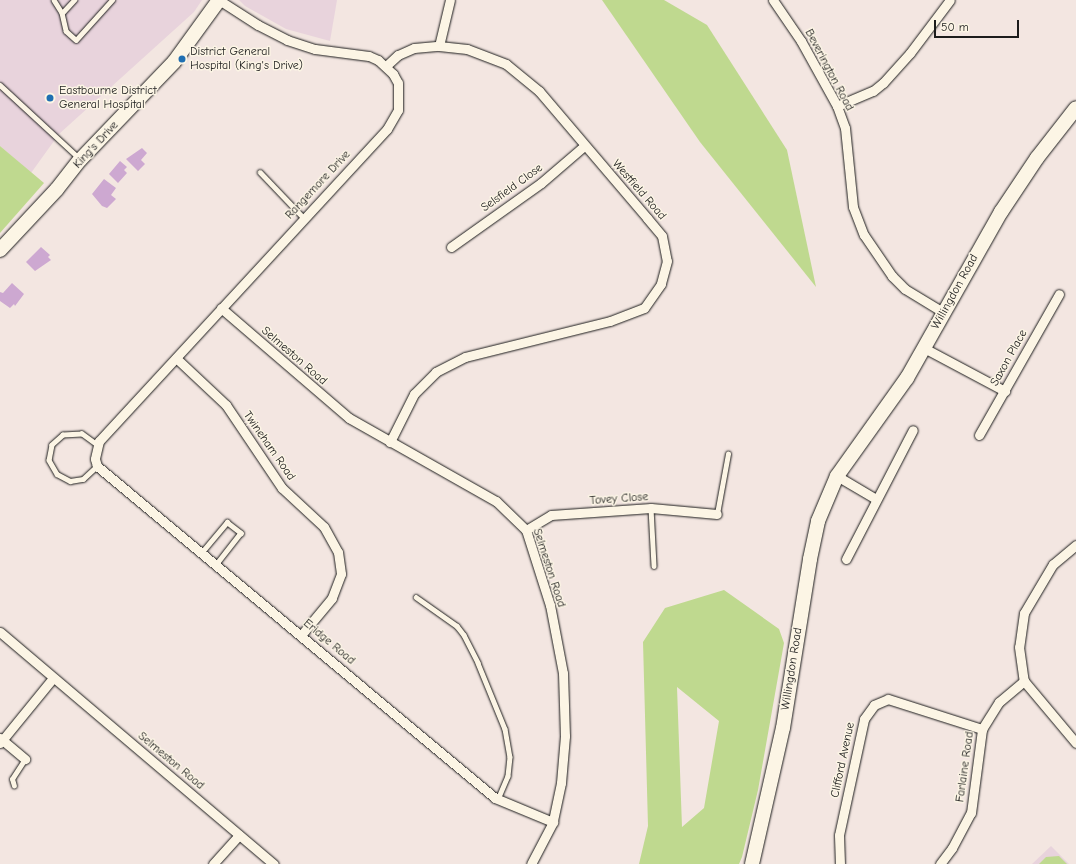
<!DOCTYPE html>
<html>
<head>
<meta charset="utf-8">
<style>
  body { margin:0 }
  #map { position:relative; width:1076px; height:864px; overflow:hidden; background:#f3e6e1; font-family:"Comic Neue",sans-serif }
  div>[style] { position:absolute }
  .built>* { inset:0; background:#e8d3dc }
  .green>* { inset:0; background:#bfd98f }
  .building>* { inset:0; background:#cda8d1 }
  .roads { filter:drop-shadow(0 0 1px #1c1c1c) drop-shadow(0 0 1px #1c1c1c) }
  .service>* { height:4.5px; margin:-2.25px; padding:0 2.25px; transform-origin:2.25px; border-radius:2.25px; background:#fcf5e5 }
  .minor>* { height:9px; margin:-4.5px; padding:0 4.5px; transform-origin:4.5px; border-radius:4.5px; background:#fcf5e5 }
  .primary>* { height:14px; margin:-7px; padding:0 7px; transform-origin:7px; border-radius:7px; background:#fcf5e5 }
  .dots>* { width:11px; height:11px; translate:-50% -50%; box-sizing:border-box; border:2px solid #fcf5e5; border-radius:50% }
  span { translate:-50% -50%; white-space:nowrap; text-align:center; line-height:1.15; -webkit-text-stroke:3px #fcf5e5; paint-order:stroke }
  .poi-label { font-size:12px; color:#1c1c1c }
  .left { translate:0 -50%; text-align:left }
  .street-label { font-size:12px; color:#1c1c1c }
  .scale { position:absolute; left:934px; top:20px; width:85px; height:18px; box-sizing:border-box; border:2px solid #1c1c1c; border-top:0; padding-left:5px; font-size:12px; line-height:14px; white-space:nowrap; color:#1c1c1c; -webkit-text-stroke:3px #fcf5e5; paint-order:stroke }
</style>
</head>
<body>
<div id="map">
  <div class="built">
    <div style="clip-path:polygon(0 0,202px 0,194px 12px,59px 134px,31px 173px,0 146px)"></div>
    <div style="clip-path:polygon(239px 0,337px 0,330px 41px,286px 29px,245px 6px)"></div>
    <div style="clip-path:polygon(1051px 846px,1069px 864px,1032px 864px)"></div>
  </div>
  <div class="green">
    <div style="clip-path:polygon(602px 0,664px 0,707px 25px,787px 150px,816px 287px,700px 142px)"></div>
    <div style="clip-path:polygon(0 146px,44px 183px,0 233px)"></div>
    <div style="clip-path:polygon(evenodd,724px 590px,779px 629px,784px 643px,758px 790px,742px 857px,739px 864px,639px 864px,648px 826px,643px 642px,665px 608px,724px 590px,677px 687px,719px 721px,704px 808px,682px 827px,677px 687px)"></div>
    <div style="clip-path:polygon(1059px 856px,1067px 864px,1039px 864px,1046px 857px)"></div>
  </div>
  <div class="building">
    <div style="clip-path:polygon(142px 148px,147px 153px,141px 160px,145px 164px,138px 171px,126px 159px)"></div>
    <div style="clip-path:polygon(120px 161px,127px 167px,124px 170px,127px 173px,118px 183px,109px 174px)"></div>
    <div style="clip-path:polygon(104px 179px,116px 188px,111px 195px,116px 199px,107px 208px,102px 206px,92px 194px)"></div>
    <div style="clip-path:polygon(41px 247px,50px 255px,48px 257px,51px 260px,35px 271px,26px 262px)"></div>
    <div style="clip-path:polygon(12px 283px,24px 294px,15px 306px,14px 304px,10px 308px,0 301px,0 292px,3px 293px)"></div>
  </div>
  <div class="roads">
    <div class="service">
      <div style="left:54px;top:0;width:15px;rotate:58deg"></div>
      <div style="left:62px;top:13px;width:18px;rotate:77deg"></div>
      <div style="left:66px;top:31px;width:13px;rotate:42deg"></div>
      <div style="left:76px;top:40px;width:54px;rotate:-48deg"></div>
      <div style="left:62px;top:13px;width:18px;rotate:-47deg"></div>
      <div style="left:0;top:85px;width:108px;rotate:42.7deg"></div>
      <div style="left:260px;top:172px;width:64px;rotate:46.3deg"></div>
      <div style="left:97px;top:445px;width:19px;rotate:-144deg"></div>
      <div style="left:82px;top:434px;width:19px;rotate:177deg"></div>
      <div style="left:63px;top:435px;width:15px;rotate:138deg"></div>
      <div style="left:52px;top:445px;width:15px;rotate:101deg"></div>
      <div style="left:49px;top:460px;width:16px;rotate:60deg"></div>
      <div style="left:57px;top:474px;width:15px;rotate:28deg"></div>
      <div style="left:70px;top:481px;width:13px;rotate:-9deg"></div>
      <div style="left:83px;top:479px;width:19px;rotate:-43deg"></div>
      <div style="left:651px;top:508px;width:58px;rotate:87deg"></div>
      <div style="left:717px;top:514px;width:61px;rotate:-79.6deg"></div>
      <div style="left:202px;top:552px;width:39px;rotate:-50deg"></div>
      <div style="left:227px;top:522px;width:18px;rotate:38deg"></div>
      <div style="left:241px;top:533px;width:39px;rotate:128deg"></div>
      <div style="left:416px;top:597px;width:50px;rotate:35.3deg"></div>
      <div style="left:457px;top:626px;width:11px;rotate:52deg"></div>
      <div style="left:464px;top:635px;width:31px;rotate:63deg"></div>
      <div style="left:478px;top:663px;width:71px;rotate:67.8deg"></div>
      <div style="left:505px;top:729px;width:28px;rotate:80deg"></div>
      <div style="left:510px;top:757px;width:19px;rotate:96deg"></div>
      <div style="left:508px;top:776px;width:25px;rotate:113deg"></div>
      <div style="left:14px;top:786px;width:7px;rotate:-106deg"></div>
      <div style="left:12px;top:779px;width:24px;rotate:-57deg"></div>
    </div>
    <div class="minor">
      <div style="left:219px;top:0;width:46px;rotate:32.7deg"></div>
      <div style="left:258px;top:25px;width:33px;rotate:27deg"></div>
      <div style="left:287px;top:40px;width:29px;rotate:18deg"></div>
      <div style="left:315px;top:49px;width:54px;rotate:7.4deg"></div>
      <div style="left:369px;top:56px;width:10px;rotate:24deg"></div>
      <div style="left:378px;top:60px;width:21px;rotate:43deg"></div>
      <div style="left:393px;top:74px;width:10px;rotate:61deg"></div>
      <div style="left:398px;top:83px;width:27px;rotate:90deg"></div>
      <div style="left:398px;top:110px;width:22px;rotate:120deg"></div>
      <div style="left:387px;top:129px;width:425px;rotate:132.7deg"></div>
      <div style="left:99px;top:441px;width:18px;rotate:103deg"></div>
      <div style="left:95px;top:459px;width:7px;rotate:74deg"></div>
      <div style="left:97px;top:466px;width:518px;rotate:39.83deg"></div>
      <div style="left:495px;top:798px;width:63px;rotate:22.5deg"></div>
      <div style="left:773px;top:0;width:50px;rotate:55.7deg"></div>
      <div style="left:801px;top:41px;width:74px;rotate:61deg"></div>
      <div style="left:837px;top:106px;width:23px;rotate:70deg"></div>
      <div style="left:845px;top:128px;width:79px;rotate:84.2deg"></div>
      <div style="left:853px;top:207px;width:30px;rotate:69deg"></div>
      <div style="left:864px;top:235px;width:50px;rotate:55.7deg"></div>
      <div style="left:892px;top:276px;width:18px;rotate:45deg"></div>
      <div style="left:905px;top:289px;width:44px;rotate:31.2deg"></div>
      <div style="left:439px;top:46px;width:47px;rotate:-76.6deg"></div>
      <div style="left:386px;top:66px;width:16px;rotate:-43deg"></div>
      <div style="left:398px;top:55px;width:17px;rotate:-24deg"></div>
      <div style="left:414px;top:48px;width:25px;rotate:-5deg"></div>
      <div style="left:439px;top:46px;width:28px;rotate:6deg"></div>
      <div style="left:467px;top:49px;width:42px;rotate:21deg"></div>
      <div style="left:506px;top:64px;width:43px;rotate:39.3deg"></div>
      <div style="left:539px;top:91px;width:167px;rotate:49.6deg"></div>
      <div style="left:647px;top:218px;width:23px;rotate:50deg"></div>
      <div style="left:662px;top:236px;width:25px;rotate:79deg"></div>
      <div style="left:667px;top:261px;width:24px;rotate:105deg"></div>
      <div style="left:661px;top:284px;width:29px;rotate:125deg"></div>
      <div style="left:644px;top:308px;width:36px;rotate:159deg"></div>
      <div style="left:610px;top:321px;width:149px;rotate:166.1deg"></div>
      <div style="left:465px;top:357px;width:33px;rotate:153deg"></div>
      <div style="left:436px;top:372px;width:31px;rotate:135deg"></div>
      <div style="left:414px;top:394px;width:54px;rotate:116.6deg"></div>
      <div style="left:837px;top:106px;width:39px;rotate:-23deg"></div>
      <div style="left:873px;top:91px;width:13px;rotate:-39deg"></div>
      <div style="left:883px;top:83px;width:40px;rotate:-48deg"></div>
      <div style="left:910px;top:53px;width:66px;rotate:-53deg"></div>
      <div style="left:451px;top:247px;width:110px;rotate:-35.4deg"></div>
      <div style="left:541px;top:183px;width:57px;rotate:-40.7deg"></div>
      <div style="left:221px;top:308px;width:169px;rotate:40.7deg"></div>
      <div style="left:349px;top:418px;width:169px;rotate:29.5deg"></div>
      <div style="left:496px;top:501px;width:42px;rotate:44deg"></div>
      <div style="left:526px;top:530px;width:79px;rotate:72.3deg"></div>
      <div style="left:550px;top:605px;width:69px;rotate:79.2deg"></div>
      <div style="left:563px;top:673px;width:63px;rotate:88.2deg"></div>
      <div style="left:565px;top:736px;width:47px;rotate:94.9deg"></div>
      <div style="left:561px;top:783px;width:40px;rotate:102deg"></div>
      <div style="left:553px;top:822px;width:47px;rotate:117.6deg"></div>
      <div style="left:924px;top:348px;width:92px;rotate:28deg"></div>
      <div style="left:176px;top:358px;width:69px;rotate:43.2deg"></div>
      <div style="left:226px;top:405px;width:100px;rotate:56deg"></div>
      <div style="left:282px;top:488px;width:57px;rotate:42.9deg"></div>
      <div style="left:324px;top:527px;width:29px;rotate:61deg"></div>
      <div style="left:338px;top:552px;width:22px;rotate:82deg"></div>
      <div style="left:341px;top:574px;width:26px;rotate:111deg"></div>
      <div style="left:332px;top:598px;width:47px;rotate:129.8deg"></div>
      <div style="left:979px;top:435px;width:162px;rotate:-60.4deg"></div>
      <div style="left:837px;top:476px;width:45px;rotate:30.5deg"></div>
      <div style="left:526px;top:530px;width:29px;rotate:-31deg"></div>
      <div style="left:551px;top:515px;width:100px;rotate:-4deg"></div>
      <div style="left:651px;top:508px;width:66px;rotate:5.2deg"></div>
      <div style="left:1076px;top:545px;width:30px;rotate:140deg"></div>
      <div style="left:1053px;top:564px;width:57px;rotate:120.6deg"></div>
      <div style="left:1024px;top:613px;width:34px;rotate:98deg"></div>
      <div style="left:1019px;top:647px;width:34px;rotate:82deg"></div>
      <div style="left:1024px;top:681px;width:81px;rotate:50deg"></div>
      <div style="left:846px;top:559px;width:145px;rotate:-62.6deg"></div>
      <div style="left:0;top:632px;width:359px;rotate:40.3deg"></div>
      <div style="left:0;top:738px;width:33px;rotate:40deg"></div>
      <div style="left:0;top:743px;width:84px;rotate:-50.8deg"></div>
      <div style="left:213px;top:864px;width:39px;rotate:-48deg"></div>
      <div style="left:840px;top:864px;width:29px;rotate:-92deg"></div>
      <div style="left:839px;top:835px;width:119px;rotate:-77.8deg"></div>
      <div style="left:864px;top:719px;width:17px;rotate:-54deg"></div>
      <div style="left:874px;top:705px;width:15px;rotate:-23deg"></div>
      <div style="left:888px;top:699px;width:99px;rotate:17.7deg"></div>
      <div style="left:940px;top:864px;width:20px;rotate:-53deg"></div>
      <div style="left:952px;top:848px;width:40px;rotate:-62deg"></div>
      <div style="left:971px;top:813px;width:85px;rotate:-82.5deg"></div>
      <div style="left:982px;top:729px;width:32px;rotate:-58deg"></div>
      <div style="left:999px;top:702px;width:33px;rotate:-40deg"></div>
    </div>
    <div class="primary">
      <div style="left:0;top:250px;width:83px;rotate:-46.9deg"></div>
      <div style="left:57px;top:189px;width:37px;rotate:-52deg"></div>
      <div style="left:80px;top:160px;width:136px;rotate:-46.2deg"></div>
      <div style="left:174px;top:62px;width:77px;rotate:-54deg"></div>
      <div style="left:752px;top:864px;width:139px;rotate:-77.2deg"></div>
      <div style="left:783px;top:728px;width:171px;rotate:-80.9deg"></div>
      <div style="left:810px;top:559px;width:39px;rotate:-78deg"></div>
      <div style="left:818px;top:521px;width:49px;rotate:-67.1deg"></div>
      <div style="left:837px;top:476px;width:120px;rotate:-54.5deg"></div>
      <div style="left:907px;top:378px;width:191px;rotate:-60.5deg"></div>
      <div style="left:1001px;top:212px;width:65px;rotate:-56.3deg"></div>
      <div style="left:1037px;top:158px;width:63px;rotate:-52deg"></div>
    </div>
  </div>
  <div class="dots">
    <div style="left:182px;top:59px;background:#1f6fb2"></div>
    <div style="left:50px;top:98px;background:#1f6fb2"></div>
  </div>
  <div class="poi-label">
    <span class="left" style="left:190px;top:59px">District General<br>Hospital (King's Drive)</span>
    <span class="left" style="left:59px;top:98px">Eastbourne District<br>General Hospital</span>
  </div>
  <div class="street-label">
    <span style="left:829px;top:70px;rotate:62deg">Beverington Road</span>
    <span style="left:96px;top:145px;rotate:-47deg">King's Drive</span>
    <span style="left:318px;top:185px;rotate:-47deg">Rangemore Drive</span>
    <span style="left:512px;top:188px;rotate:-36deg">Selsfield Close</span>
    <span style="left:639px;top:190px;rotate:49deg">Westfield Road</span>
    <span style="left:955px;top:292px;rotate:-61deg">Willingdon Road</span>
    <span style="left:294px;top:356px;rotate:41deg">Selmeston Road</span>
    <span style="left:1009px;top:358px;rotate:-61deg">Saxon Place</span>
    <span style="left:269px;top:446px;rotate:55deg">Twineham Road</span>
    <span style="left:619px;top:499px;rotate:-4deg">Tovey Close</span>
    <span style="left:549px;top:568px;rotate:72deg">Selmeston Road</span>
    <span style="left:329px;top:642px;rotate:40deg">Eridge Road</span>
    <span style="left:792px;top:669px;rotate:-81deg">Willingdon Road</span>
    <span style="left:843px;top:760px;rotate:-78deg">Clifford Avenue</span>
    <span style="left:171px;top:761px;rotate:40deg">Selmeston Road</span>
    <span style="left:965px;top:767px;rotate:-82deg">Farlaine Road</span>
  </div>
  <div class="scale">50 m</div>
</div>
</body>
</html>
